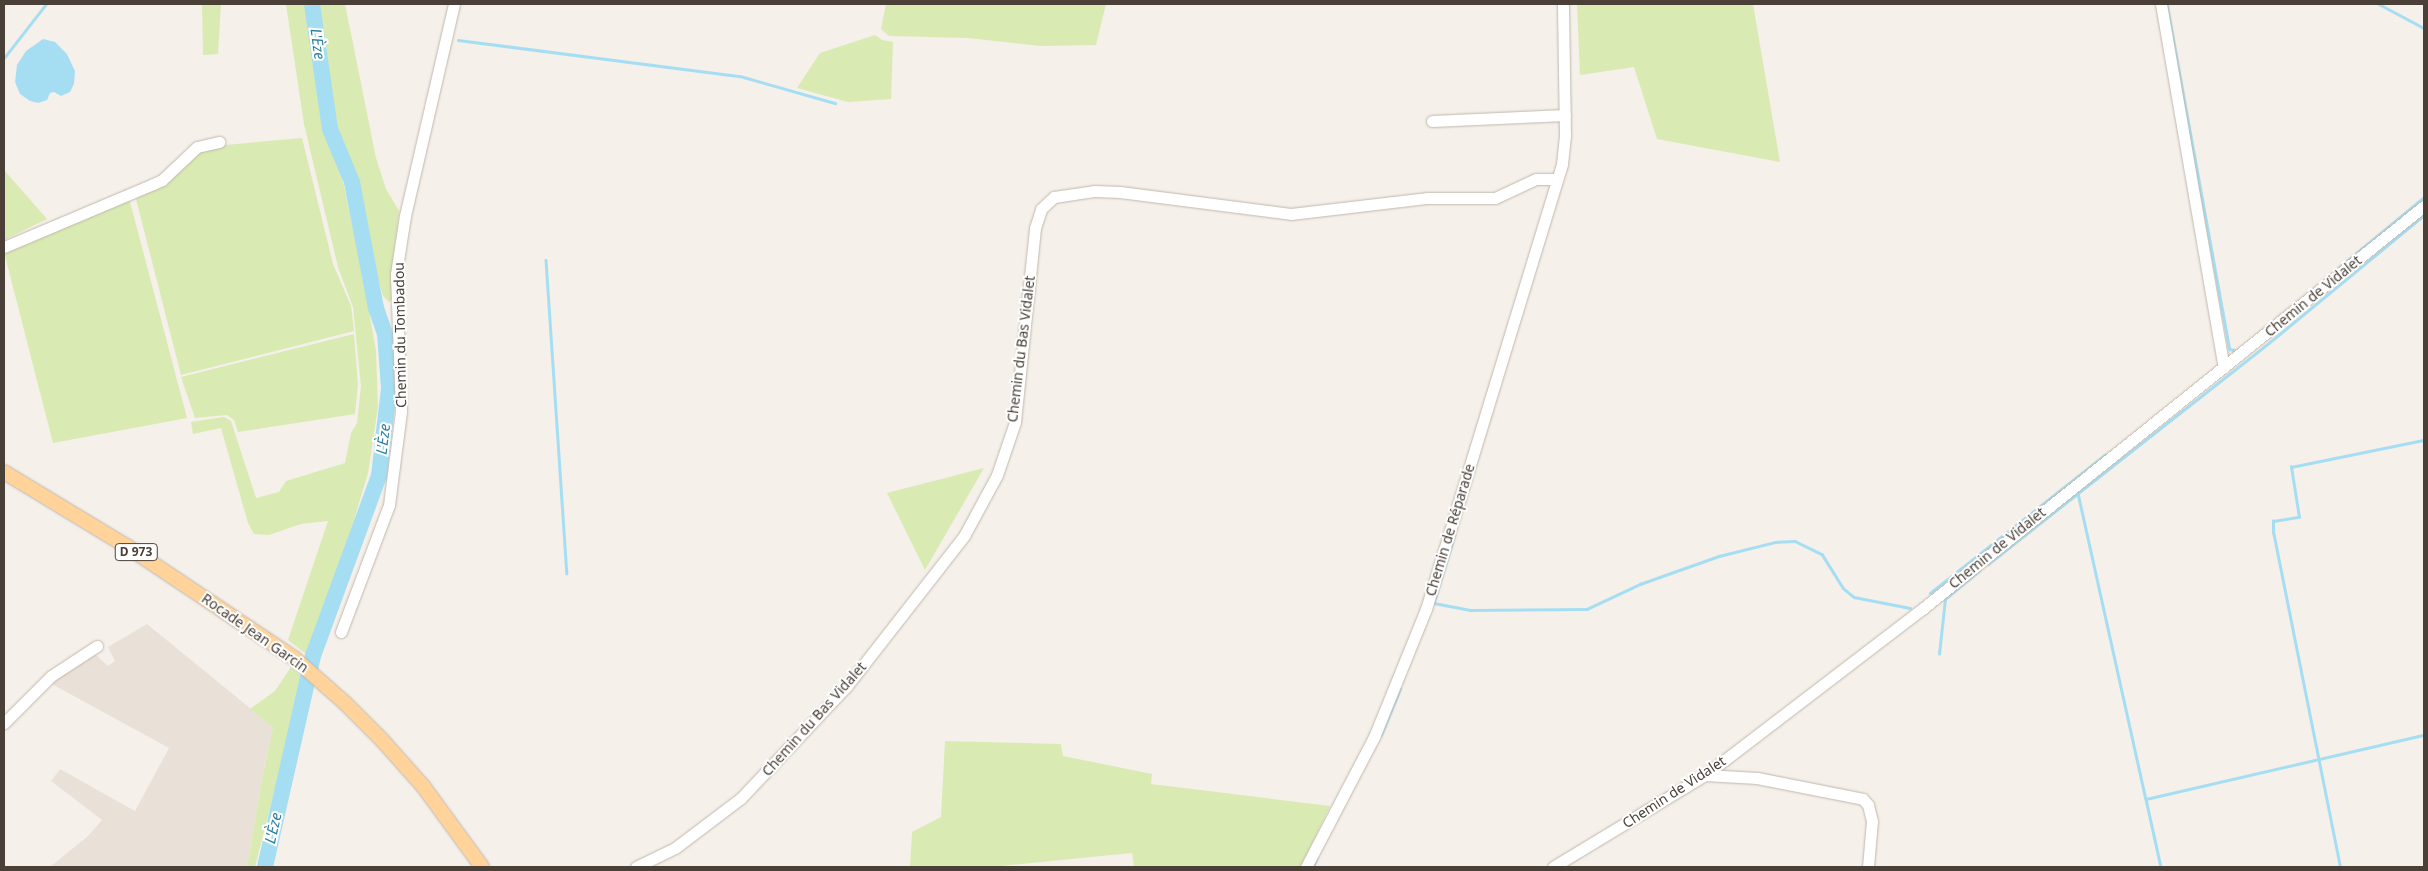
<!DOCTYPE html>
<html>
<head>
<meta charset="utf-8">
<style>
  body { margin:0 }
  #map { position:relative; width:2428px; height:871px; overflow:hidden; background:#f5f0ea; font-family:"Noto Sans",sans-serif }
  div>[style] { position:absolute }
  .residential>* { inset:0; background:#e9e1d8 }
  .green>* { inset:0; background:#d9eab2 }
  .water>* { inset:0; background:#a5def3 }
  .stream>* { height:2.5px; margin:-1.25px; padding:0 1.25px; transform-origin:1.25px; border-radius:1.25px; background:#a5def3 }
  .river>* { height:16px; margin:-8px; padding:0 8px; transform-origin:8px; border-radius:8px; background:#a5def3 }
  .roads { filter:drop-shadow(0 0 1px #c1b7ac) drop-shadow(0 0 1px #c1b7ac) }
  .minor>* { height:11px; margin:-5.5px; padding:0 5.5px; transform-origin:5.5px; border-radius:5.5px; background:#fff }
  .major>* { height:14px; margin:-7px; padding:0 7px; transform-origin:7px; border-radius:7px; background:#ffd399 }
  span { translate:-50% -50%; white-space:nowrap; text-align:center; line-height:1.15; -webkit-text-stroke:4px #fff; paint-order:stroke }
  .shield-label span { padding:1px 4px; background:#fff; border:1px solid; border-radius:4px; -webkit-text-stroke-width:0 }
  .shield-label { font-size:12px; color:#4a4038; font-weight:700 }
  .street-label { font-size:14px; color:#4a4038 }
  .water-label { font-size:15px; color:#297fa1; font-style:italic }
  .frame { position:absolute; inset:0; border:5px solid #4a4038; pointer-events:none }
</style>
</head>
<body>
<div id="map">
  <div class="residential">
    <div style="clip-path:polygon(147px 624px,273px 727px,261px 785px,247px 867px,50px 867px,88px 836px,102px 820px,51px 781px,60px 769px,135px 811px,169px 748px,50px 683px,95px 654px,108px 666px,115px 661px,108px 647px)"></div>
  </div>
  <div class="green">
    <div style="clip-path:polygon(202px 4px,221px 4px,218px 54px,203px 55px)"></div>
    <div style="clip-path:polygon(286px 4px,305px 4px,328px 133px,344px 186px,363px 276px,376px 351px,378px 407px,368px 473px,343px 557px,309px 656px,288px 640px,328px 521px,301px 524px,269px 535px,254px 534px,248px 523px,221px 428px,193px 434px,191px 422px,224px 417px,231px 421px,256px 498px,279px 492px,286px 481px,345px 463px,351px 433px,357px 423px,361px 386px,353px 307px,338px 267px,304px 124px)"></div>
    <div style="clip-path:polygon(316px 4px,345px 4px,376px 158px,386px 189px,399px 211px,391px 275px,393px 299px,389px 302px,383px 296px,376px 272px,352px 165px,338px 142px,332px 127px)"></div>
    <div style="clip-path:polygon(886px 4px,1106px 4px,1096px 45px,1041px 46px,968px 38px,889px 36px,881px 29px)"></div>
    <div style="clip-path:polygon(1577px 4px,1753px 4px,1780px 162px,1657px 139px,1634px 67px,1580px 75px)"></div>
    <div style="clip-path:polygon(875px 35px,882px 40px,893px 42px,891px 99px,848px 102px,797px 88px,820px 53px)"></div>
    <div style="clip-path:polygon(302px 138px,333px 264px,351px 306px,354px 331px,181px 375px,135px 195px,203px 147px)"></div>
    <div style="clip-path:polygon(4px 170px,47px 219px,4px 240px)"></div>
    <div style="clip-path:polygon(129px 198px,187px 418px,53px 443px,4px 252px)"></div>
    <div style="clip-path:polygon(354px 334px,358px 385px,355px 414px,238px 432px,234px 420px,227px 415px,195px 418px,181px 377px)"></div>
    <div style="clip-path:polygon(984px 468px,925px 570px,887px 493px)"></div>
    <div style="clip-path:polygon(291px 667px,303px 678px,255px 867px,247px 867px,261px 785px,273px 727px,250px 709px,275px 691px)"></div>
    <div style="clip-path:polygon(945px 741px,1061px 744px,1063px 756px,1152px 774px,1151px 784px,1330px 806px,1301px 867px,1134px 867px,1132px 853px,991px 867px,910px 867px,912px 832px,941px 817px)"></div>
  </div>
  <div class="water">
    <div style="clip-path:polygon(43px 39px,55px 42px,67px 54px,75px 71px,74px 84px,70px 92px,61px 96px,54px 92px,50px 93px,47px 100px,38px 103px,30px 101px,20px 94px,15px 82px,17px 65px,26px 51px)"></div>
  </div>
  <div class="stream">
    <div style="left:2167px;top:4px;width:351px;rotate:79.7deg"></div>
    <div style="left:2230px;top:349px;width:7px;rotate:16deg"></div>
    <div style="left:2379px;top:4px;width:51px;rotate:28.1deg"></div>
    <div style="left:458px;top:40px;width:284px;rotate:7.3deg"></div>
    <div style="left:740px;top:76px;width:99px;rotate:15.9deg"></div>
    <div style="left:4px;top:58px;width:68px;rotate:-52.1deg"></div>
    <div style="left:546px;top:260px;width:314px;rotate:86.2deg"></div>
    <div style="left:2336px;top:270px;width:114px;rotate:-39.7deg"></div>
    <div style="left:2078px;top:493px;width:313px;rotate:77.5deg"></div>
    <div style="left:2146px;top:799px;width:285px;rotate:-13deg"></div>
    <div style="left:1455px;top:535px;width:71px;rotate:107.2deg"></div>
    <div style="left:1434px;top:603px;width:38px;rotate:11deg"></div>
    <div style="left:1471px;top:610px;width:116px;rotate:-0.5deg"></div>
    <div style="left:1587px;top:609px;width:59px;rotate:-25.3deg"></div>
    <div style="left:1640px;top:584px;width:84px;rotate:-19.5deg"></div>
    <div style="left:1719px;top:556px;width:58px;rotate:-14deg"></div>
    <div style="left:1775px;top:542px;width:20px;rotate:-3deg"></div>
    <div style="left:1795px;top:541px;width:30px;rotate:26deg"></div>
    <div style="left:1822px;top:554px;width:40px;rotate:58deg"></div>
    <div style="left:1843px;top:588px;width:14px;rotate:39deg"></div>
    <div style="left:1854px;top:597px;width:57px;rotate:11.1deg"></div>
    <div style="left:1988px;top:564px;width:351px;rotate:-38.2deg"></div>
    <div style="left:2264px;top:347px;width:207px;rotate:-39.5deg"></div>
    <div style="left:1930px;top:593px;width:223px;rotate:-38.3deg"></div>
    <div style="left:1939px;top:654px;width:55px;rotate:-83.8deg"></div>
    <div style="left:1945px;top:599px;width:45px;rotate:-39.6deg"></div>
    <div style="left:1381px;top:735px;width:50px;rotate:-67.6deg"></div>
    <div style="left:2146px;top:799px;width:70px;rotate:77.6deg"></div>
    <div style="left:1313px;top:867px;width:11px;rotate:-68deg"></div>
    <div style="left:2340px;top:867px;width:341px;rotate:-101.3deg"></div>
    <div style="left:2273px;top:533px;width:12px;rotate:-90deg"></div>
    <div style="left:2273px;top:521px;width:26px;rotate:-9deg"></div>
    <div style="left:2299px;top:517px;width:51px;rotate:-99.1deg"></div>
    <div style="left:2291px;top:467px;width:136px;rotate:-11.5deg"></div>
  </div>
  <div class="river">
    <div style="left:265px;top:867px;width:216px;rotate:-77.2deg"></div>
    <div style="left:313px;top:656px;width:192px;rotate:-69.9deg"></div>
    <div style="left:379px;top:476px;width:89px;rotate:-83.5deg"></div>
    <div style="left:389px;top:388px;width:54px;rotate:-94.2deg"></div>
    <div style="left:385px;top:334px;width:28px;rotate:-109deg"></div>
    <div style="left:376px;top:308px;width:128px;rotate:-100.8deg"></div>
    <div style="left:352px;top:182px;width:57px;rotate:-112.5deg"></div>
    <div style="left:330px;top:129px;width:126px;rotate:-98.2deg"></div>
  </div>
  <div class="roads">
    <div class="minor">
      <div style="left:2161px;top:4px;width:369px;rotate:80.2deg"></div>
      <div style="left:1432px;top:121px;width:133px;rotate:-2.6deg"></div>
      <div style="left:4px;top:247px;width:162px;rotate:-22.9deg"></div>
      <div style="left:153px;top:184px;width:10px;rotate:-24deg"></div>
      <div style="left:162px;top:180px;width:48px;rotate:-43.3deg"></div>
      <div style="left:197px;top:147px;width:23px;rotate:-13deg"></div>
      <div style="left:341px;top:632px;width:136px;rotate:-69.3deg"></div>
      <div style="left:389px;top:505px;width:95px;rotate:-82.7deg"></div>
      <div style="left:401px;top:411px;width:137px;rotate:-92.1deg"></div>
      <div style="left:396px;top:274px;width:59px;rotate:-81.2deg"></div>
      <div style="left:405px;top:216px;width:218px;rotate:-77deg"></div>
      <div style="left:4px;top:723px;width:66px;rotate:-45deg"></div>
      <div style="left:51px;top:676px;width:55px;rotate:-33.1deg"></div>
      <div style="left:1705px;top:775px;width:52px;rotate:3.3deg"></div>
      <div style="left:1757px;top:778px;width:108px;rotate:11.2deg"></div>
      <div style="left:1863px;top:799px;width:8px;rotate:50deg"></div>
      <div style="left:1868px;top:805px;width:16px;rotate:76deg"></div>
      <div style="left:1872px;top:821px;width:46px;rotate:95deg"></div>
      <div style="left:636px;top:867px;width:43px;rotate:-26deg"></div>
      <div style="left:675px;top:848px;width:83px;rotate:-37.1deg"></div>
      <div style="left:741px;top:798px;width:153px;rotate:-46.6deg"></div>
      <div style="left:846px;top:687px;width:192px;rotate:-52deg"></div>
      <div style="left:964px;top:536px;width:69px;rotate:-61.6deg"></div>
      <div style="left:997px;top:475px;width:56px;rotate:-71.2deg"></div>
      <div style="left:1015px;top:422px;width:195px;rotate:-84.1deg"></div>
      <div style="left:1035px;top:228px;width:20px;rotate:-72deg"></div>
      <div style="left:1041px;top:209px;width:18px;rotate:-43deg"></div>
      <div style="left:1054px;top:197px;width:40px;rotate:-8.5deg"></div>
      <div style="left:1094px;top:191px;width:26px;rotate:2deg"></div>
      <div style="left:1120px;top:192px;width:172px;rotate:7.3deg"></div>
      <div style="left:1291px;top:214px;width:138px;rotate:-6.7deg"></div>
      <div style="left:1428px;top:198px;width:67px"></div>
      <div style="left:1495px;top:198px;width:45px;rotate:-24.9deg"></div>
      <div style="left:1536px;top:179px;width:21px"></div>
      <div style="left:1306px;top:867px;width:147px;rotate:-62.4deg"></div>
      <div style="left:1374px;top:737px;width:138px;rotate:-67.9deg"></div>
      <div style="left:1426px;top:609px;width:465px;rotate:-73deg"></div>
      <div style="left:1562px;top:164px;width:29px;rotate:-84deg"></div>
      <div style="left:1565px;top:135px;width:131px;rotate:-90.9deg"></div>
      <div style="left:1553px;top:867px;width:178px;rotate:-31.2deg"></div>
      <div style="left:1705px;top:775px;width:272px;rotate:-37.4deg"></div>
      <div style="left:1921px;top:610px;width:645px;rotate:-38.77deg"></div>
    </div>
    <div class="major">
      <div style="left:4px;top:472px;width:145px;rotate:31.2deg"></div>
      <div style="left:128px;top:547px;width:200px;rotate:33.8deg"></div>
      <div style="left:294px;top:658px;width:68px;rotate:41.4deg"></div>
      <div style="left:345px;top:703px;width:52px;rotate:45deg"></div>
      <div style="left:382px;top:740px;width:62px;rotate:48.3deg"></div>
      <div style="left:423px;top:786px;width:100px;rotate:53.9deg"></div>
    </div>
  </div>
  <div class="shield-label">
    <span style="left:136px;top:552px">D 973</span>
  </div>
  <div class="street-label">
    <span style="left:2313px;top:296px;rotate:-39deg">Chemin de Vidalet</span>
    <span style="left:400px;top:335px;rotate:-91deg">Chemin du Tombadou</span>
    <span style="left:1021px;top:349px;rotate:-83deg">Chemin du Bas Vidalet</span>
    <span style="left:1450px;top:530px;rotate:-73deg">Chemin de Réparade</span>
    <span style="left:1997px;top:548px;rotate:-39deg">Chemin de Vidalet</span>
    <span style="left:255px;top:633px;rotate:35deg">Rocade Jean Garcin</span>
    <span style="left:814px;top:719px;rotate:-48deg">Chemin du Bas Vidalet</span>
    <span style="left:1674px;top:792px;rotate:-33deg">Chemin de Vidalet</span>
  </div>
  <div class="water-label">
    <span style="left:318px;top:44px;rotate:82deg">L'Èze</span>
    <span style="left:383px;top:439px;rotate:-83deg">L'Èze</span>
    <span style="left:273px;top:828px;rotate:-77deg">L'Èze</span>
  </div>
  <div class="frame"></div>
</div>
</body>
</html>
